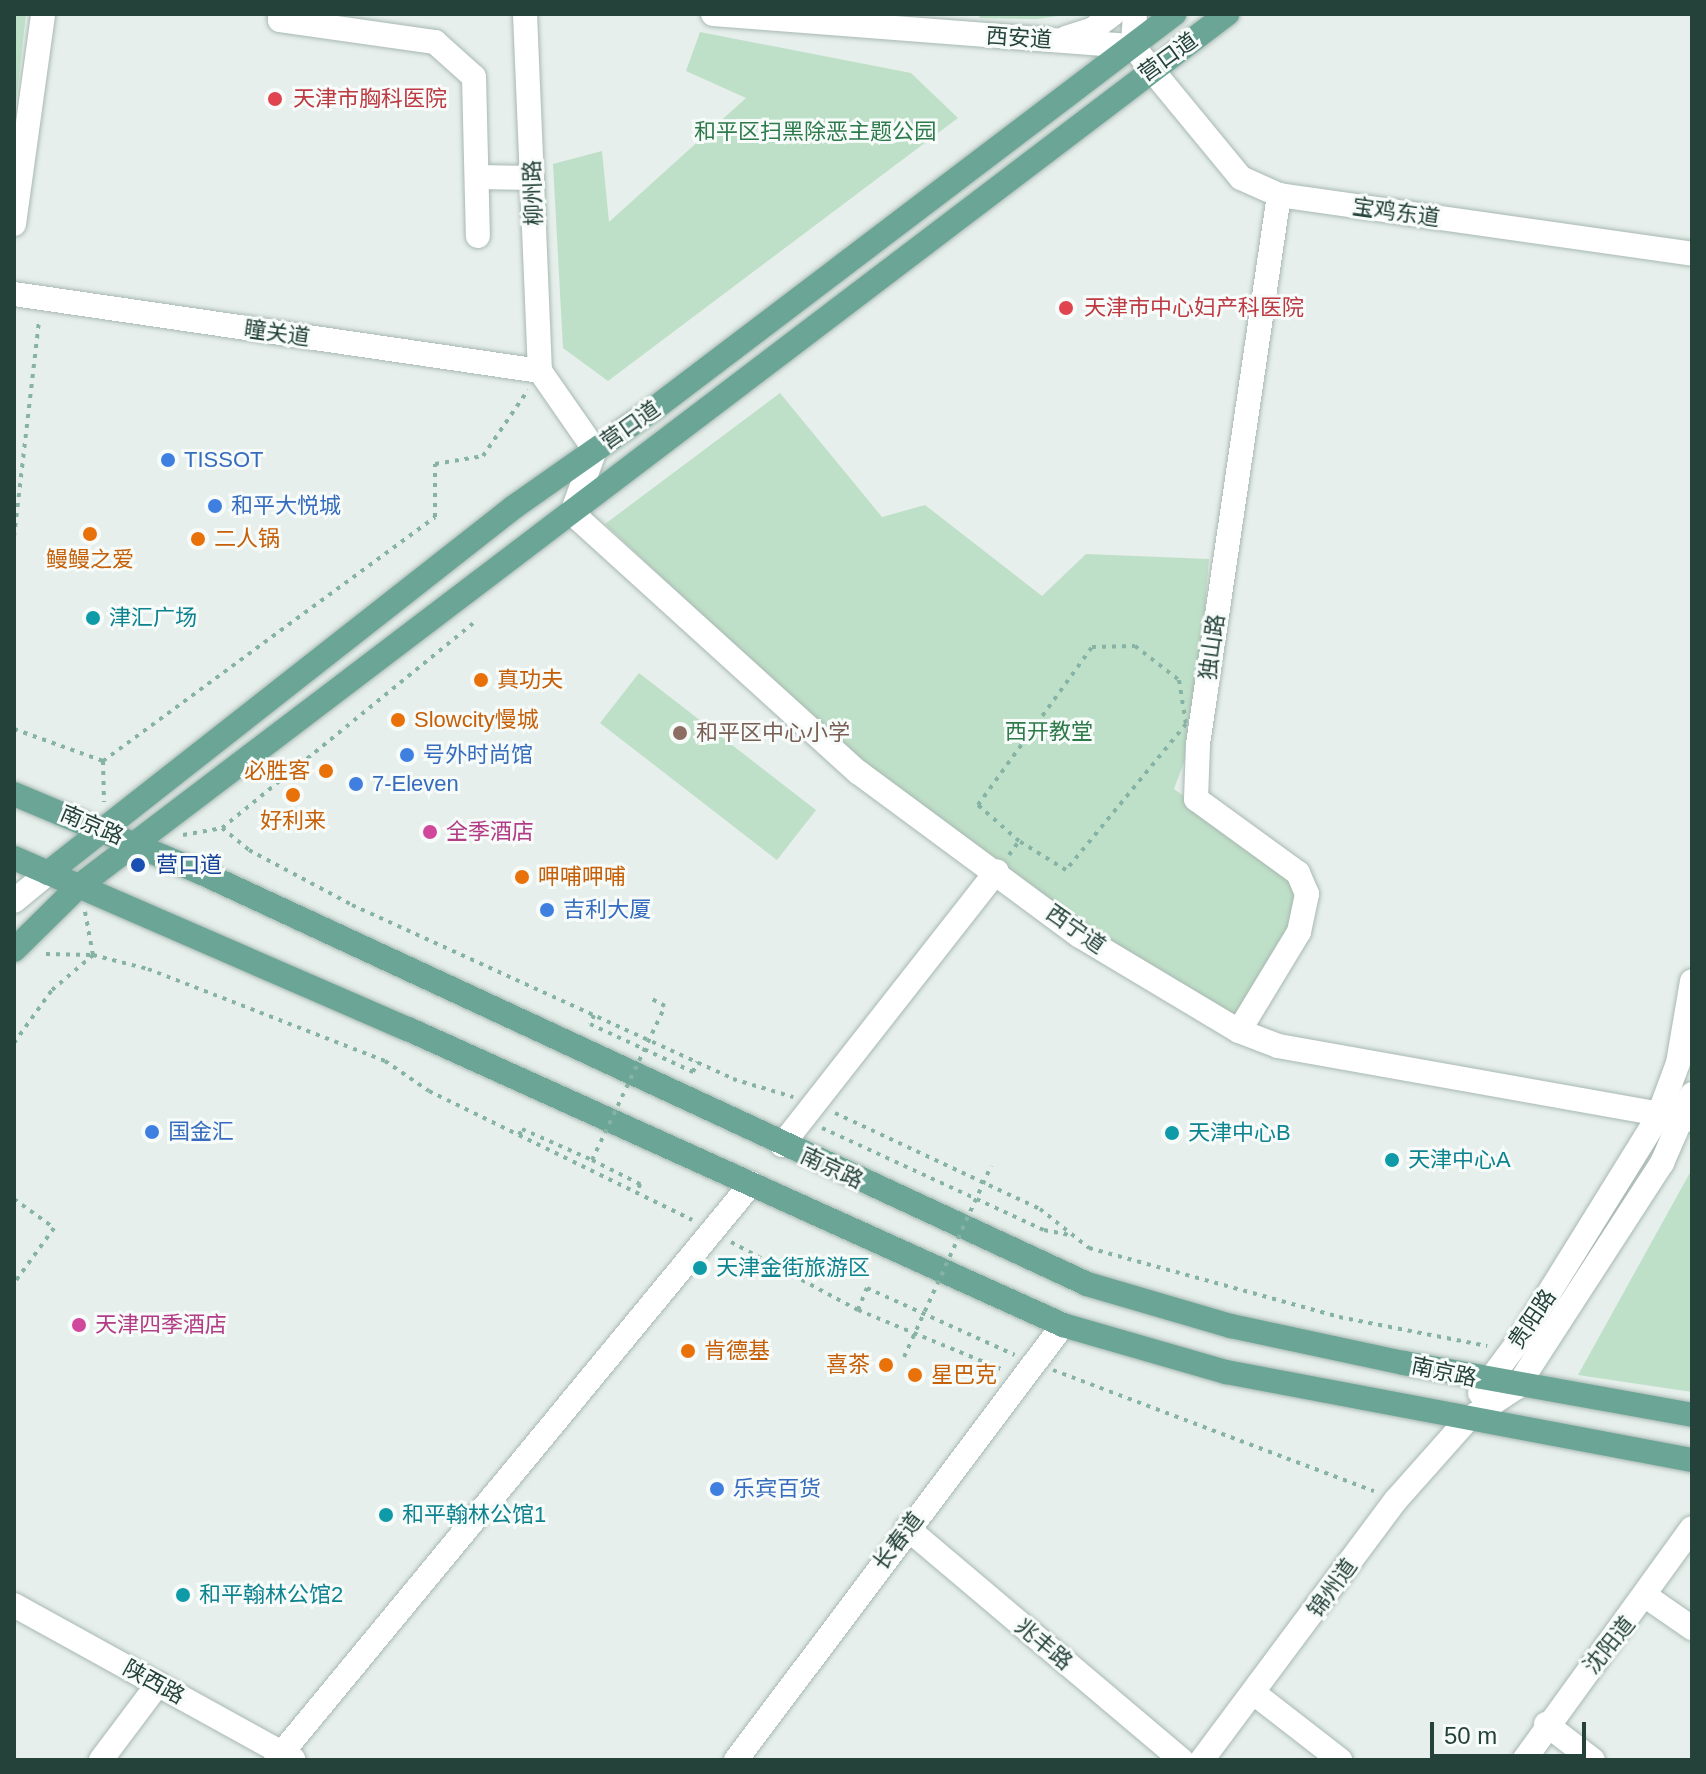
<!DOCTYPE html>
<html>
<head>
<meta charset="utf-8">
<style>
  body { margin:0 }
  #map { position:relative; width:1706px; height:1774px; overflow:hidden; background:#e6efeb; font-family:Helvetica,"Noto Sans SC",sans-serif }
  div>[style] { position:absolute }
  .green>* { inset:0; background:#bfe0c8 }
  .path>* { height:4px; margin-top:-2px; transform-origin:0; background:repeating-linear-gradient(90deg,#86b3a5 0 4px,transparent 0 10px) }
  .roads { filter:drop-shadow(0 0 2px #a8b8b2) drop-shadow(0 0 2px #a8b8b2) }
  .minor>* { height:24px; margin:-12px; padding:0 12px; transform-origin:12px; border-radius:12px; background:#fff }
  .major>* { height:24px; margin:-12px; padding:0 12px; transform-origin:12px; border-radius:12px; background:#6aa596 }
  .path-bridge>* { height:4px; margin-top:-2px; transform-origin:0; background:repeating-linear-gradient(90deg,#86b3a5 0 4px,transparent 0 10px) }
  .dots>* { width:22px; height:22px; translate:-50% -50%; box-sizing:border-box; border:4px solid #f7fbf9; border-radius:50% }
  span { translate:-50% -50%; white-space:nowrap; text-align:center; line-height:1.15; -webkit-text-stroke:6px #f7fbf9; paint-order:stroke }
  .street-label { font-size:22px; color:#24423a }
  .health-label { font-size:22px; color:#be3a42 }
  .left { translate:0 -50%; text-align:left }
  .park-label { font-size:22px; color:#2d7a4b }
  .shop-label { font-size:22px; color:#366cbe }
  .food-label { font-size:22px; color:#c56008 }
  .right { translate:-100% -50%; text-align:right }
  .culture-label { font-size:22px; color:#0d838f }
  .education-label { font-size:22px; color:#785e54 }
  .hotel-label { font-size:22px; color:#b23c85 }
  .transit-label { font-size:22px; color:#164399 }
  .frame { position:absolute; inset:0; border:16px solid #24423a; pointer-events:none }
  .scale { position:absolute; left:1430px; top:1722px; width:156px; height:36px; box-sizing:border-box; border:4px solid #24423a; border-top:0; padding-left:10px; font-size:24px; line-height:28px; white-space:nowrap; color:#24423a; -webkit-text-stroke:6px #f7fbf9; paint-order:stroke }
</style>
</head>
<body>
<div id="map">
  <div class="green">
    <div style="clip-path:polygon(14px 14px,26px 14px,14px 121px)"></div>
    <div style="clip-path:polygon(981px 14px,1071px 14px,1037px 19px,979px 18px)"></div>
    <div style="clip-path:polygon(700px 32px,911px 73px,958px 118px,608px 381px,563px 348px,553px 164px,602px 151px,609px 222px,746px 98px,686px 71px)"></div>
    <div style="clip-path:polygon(780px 393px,882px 517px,925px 505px,1042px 596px,1086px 554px,1209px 559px,1194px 735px,1174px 789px,1295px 877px,1295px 931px,1236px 1023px,1083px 929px,864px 767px,605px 524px)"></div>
    <div style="clip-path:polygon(639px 673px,816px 810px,777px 860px,600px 723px)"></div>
    <div style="clip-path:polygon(1692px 1169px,1692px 1392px,1578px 1375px)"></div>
  </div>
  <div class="path">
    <div style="left:14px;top:537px;width:218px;rotate:-83.4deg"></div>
    <div style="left:1135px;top:646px;width:56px;rotate:37.7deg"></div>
    <div style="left:1179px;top:680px;width:45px;rotate:81deg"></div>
    <div style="left:1186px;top:724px;width:189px;rotate:129.4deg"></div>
    <div style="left:1066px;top:870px;width:55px;rotate:-148.3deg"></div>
    <div style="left:1019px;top:841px;width:55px;rotate:-138.7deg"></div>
    <div style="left:978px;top:805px;width:195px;rotate:-54.2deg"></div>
    <div style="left:1092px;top:647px;width:43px;rotate:-1.3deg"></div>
    <div style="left:14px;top:729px;width:95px;rotate:19.8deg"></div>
    <div style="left:103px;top:761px;width:412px;rotate:-36.3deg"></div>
    <div style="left:435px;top:517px;width:53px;rotate:-90deg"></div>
    <div style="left:435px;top:464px;width:49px;rotate:-9.5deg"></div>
    <div style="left:483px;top:456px;width:80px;rotate:-55.7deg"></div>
    <div style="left:103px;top:761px;width:41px;rotate:88.6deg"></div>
    <div style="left:222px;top:828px;width:35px;rotate:39deg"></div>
    <div style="left:249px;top:850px;width:117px;rotate:28.1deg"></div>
    <div style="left:352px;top:905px;width:419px;rotate:24.5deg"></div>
    <div style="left:733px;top:1079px;width:63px;rotate:16.7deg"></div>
    <div style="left:183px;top:835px;width:40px;rotate:-10deg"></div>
    <div style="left:222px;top:828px;width:330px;rotate:-39.2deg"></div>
    <div style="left:1009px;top:855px;width:17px;rotate:-54deg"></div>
    <div style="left:46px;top:954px;width:47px;rotate:1.2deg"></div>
    <div style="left:93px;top:955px;width:57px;rotate:14.3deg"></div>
    <div style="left:148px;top:969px;width:254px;rotate:21.2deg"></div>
    <div style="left:385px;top:1061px;width:53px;rotate:34.3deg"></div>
    <div style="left:429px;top:1091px;width:293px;rotate:26.1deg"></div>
    <div style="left:594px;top:1015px;width:10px;rotate:114deg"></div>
    <div style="left:590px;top:1024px;width:114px;rotate:25deg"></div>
    <div style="left:693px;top:1072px;width:11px;rotate:-68deg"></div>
    <div style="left:14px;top:1043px;width:65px;rotate:-54.4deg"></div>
    <div style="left:52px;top:990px;width:54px;rotate:-40.5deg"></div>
    <div style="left:93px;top:955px;width:44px;rotate:-100.5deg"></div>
    <div style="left:835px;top:1113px;width:226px;rotate:25.1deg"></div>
    <div style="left:1040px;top:1209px;width:63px;rotate:38.5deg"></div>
    <div style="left:1089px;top:1248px;width:259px;rotate:15.4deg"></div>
    <div style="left:1339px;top:1317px;width:151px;rotate:11.1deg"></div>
    <div style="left:822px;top:1128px;width:244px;rotate:24.7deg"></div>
    <div style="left:1044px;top:1230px;width:26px;rotate:11deg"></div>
    <div style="left:519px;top:1135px;width:7px;rotate:-63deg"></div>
    <div style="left:522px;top:1129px;width:77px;rotate:23.9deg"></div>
    <div style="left:592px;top:1160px;width:54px;rotate:26.6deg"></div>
    <div style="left:640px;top:1184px;width:6px;rotate:108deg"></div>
    <div style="left:14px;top:1199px;width:49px;rotate:35.9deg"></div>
    <div style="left:54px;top:1228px;width:68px;rotate:126deg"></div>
    <div style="left:731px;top:1242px;width:144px;rotate:28.2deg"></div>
    <div style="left:858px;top:1310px;width:155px;rotate:22.4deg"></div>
    <div style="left:858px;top:1310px;width:24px;rotate:-68deg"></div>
    <div style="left:867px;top:1288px;width:162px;rotate:24.4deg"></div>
    <div style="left:1053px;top:1370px;width:343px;rotate:20.7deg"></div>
  </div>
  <div class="roads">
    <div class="minor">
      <div style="left:280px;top:14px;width:6px;rotate:90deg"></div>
      <div style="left:280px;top:20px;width:157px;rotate:8.1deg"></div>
      <div style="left:435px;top:42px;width:52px;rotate:41.9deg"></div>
      <div style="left:474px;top:77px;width:159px;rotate:88.6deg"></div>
      <div style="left:525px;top:14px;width:357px;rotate:87.6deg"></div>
      <div style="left:713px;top:14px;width:421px;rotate:4.4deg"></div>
      <div style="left:1135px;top:14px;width:32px;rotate:94deg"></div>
      <div style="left:1133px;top:46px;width:31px;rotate:52deg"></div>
      <div style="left:1152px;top:70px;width:140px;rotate:50.5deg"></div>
      <div style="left:1241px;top:178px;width:42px;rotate:24.1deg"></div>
      <div style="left:1279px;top:195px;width:417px;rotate:8.1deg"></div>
      <div style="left:1066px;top:38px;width:28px;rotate:-18deg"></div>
      <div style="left:1093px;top:29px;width:25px;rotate:-37deg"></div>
      <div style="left:477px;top:177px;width:55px;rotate:1deg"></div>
      <div style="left:14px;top:224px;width:212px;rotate:-82.1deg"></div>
      <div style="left:14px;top:294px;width:532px;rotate:8.33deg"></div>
      <div style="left:540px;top:371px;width:96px;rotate:55.2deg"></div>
      <div style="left:595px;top:450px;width:67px;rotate:110.1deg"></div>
      <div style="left:572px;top:513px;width:386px;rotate:42.2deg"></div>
      <div style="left:858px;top:772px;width:276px;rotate:36.5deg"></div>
      <div style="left:1080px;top:936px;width:185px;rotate:30.9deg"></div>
      <div style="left:1239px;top:1031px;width:42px;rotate:21deg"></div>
      <div style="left:1278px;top:1046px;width:421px;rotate:10.1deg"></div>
      <div style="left:14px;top:901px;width:44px;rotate:-39.5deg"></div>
      <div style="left:1239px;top:1031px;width:116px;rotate:-58.8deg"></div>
      <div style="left:1299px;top:932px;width:39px;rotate:-78deg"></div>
      <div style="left:1307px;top:894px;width:23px;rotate:-113deg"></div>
      <div style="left:1298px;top:873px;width:126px;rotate:-144deg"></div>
      <div style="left:1196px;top:799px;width:55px;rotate:-87.9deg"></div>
      <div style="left:1198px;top:744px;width:555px;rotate:-81.61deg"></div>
      <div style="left:782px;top:1145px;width:348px;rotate:-51.9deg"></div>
      <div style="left:1480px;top:1393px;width:69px;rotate:-53.3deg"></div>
      <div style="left:1521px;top:1338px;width:260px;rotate:-58.2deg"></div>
      <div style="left:1658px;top:1117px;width:58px;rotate:-69.7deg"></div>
      <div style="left:1678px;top:1063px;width:83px;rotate:-80.3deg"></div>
      <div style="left:907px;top:1528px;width:360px;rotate:40.2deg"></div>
      <div style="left:1647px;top:1597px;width:55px;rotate:34.6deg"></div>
      <div style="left:14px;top:1605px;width:319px;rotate:28.9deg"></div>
      <div style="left:1255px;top:1694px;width:108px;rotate:37.8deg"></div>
      <div style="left:1546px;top:1724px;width:59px;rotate:37.5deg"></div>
      <div style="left:101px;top:1760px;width:95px;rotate:-53.1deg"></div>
      <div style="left:276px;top:1760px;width:747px;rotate:-50.49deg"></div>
      <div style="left:736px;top:1760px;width:544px;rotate:-53.07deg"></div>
      <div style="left:1202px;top:1760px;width:324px;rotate:-53.3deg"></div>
      <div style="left:1396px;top:1500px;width:107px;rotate:-48.4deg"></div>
      <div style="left:1467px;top:1420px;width:60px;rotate:-33.4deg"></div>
      <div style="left:1517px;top:1387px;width:267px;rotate:-57.1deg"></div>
      <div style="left:1662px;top:1163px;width:75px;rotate:-66.5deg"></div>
      <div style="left:1524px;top:1760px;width:286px;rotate:-54.1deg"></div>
    </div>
    <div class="major">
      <div style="left:14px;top:794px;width:202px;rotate:22.8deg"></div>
      <div style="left:200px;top:872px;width:978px;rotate:24.91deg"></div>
      <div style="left:1087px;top:1284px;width:150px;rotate:16.3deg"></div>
      <div style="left:1231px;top:1326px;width:177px;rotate:12.1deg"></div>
      <div style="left:1404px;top:1363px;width:293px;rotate:10.2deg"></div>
      <div style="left:14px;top:858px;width:430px;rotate:23.5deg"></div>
      <div style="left:408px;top:1029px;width:719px;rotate:24.32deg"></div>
      <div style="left:1063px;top:1325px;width:170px;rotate:16.1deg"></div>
      <div style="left:1226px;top:1372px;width:474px;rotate:10.7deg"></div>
      <div style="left:48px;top:873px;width:593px;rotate:-38.15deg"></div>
      <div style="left:514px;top:507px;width:172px;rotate:-35.1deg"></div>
      <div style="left:655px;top:408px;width:652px;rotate:-37.2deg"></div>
      <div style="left:14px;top:950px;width:91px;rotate:-44.6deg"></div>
      <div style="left:79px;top:886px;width:1442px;rotate:-37.22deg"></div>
    </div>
  </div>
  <div class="path-bridge">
    <div style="left:592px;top:1160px;width:170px;rotate:-64.6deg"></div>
    <div style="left:665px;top:1006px;width:19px;rotate:-152deg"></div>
    <div style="left:904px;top:1357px;width:210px;rotate:-65.5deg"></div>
  </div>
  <div class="dots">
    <div style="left:275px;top:99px;background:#e0444e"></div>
    <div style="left:1066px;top:308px;background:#e0444e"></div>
    <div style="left:168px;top:460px;background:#3f7fe0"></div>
    <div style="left:215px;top:506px;background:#3f7fe0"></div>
    <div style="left:90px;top:534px;background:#e8710a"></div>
    <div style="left:198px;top:539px;background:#e8710a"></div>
    <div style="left:93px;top:618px;background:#0f9aa8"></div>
    <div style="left:481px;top:680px;background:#e8710a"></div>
    <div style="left:398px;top:720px;background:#e8710a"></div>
    <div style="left:680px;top:733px;background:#8d6e63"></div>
    <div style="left:407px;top:755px;background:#3f7fe0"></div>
    <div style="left:326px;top:771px;background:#e8710a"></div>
    <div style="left:356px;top:784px;background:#3f7fe0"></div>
    <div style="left:293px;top:795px;background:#e8710a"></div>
    <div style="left:430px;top:832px;background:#d1479c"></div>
    <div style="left:138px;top:865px;background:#1a4fb4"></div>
    <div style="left:522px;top:877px;background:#e8710a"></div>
    <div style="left:547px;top:910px;background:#3f7fe0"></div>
    <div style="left:152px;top:1132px;background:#3f7fe0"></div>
    <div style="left:1172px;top:1133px;background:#0f9aa8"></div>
    <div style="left:1392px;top:1160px;background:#0f9aa8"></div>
    <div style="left:700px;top:1268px;background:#0f9aa8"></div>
    <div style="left:79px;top:1325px;background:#d1479c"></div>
    <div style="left:688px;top:1351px;background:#e8710a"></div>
    <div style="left:886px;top:1365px;background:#e8710a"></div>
    <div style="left:915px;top:1375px;background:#e8710a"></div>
    <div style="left:717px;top:1489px;background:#3f7fe0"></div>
    <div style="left:386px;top:1515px;background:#0f9aa8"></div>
    <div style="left:183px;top:1595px;background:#0f9aa8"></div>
  </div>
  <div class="street-label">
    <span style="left:1019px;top:38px;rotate:4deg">西安道</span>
    <span style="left:1168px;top:57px;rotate:-36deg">营口道</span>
    <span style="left:533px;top:193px;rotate:-92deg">柳州路</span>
    <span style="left:1396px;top:212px;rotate:8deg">宝鸡东道</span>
    <span style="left:277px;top:333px;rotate:8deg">瞳关道</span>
    <span style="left:630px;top:425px;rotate:-35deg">营口道</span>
    <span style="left:1212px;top:647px;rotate:-82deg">独山路</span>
    <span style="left:92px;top:825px;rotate:23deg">南京路</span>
    <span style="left:1076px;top:929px;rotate:35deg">西宁道</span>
    <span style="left:832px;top:1168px;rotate:25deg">南京路</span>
    <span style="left:1532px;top:1319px;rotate:-56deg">贵阳路</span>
    <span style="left:1444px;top:1372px;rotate:12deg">南京路</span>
    <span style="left:898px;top:1541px;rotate:-53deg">长春道</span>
    <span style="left:1332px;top:1588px;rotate:-54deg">锦州道</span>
    <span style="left:1044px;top:1644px;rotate:40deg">兆丰路</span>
    <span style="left:1609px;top:1645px;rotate:-51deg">沈阳道</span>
    <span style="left:154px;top:1682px;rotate:29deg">陕西路</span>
  </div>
  <div class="health-label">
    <span class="left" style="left:293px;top:99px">天津市胸科医院</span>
    <span class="left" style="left:1084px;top:308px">天津市中心妇产科医院</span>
  </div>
  <div class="park-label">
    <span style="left:815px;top:132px">和平区扫黑除恶主题公园</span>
    <span style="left:1049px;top:732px">西开教堂</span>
  </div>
  <div class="shop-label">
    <span class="left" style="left:184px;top:460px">TISSOT</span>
    <span class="left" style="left:231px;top:506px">和平大悦城</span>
    <span class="left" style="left:423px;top:755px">号外时尚馆</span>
    <span class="left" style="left:372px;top:784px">7-Eleven</span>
    <span class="left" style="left:563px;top:910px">吉利大厦</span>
    <span class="left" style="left:168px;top:1132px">国金汇</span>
    <span class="left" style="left:733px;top:1489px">乐宾百货</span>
  </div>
  <div class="food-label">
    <span class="left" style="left:214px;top:539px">二人锅</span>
    <span style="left:90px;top:560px">鳗鳗之爱</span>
    <span class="left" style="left:497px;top:680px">真功夫</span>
    <span class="left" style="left:414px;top:720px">Slowcity慢城</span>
    <span class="right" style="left:310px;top:771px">必胜客</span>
    <span style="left:293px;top:821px">好利来</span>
    <span class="left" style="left:538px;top:877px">呷哺呷哺</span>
    <span class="left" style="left:704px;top:1351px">肯德基</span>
    <span class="right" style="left:870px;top:1365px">喜茶</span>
    <span class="left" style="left:931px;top:1375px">星巴克</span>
  </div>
  <div class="culture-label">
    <span class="left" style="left:109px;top:618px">津汇广场</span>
    <span class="left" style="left:1188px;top:1133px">天津中心B</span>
    <span class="left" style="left:1408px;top:1160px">天津中心A</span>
    <span class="left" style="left:716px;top:1268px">天津金街旅游区</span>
    <span class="left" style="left:402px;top:1515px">和平翰林公馆1</span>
    <span class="left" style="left:199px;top:1595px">和平翰林公馆2</span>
  </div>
  <div class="education-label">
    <span class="left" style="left:696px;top:733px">和平区中心小学</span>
  </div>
  <div class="hotel-label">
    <span class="left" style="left:446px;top:832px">全季酒店</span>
    <span class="left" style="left:95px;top:1325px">天津四季酒店</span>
  </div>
  <div class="transit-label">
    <span class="left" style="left:156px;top:865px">营口道</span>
  </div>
  <div class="frame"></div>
  <div class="scale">50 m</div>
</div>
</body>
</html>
